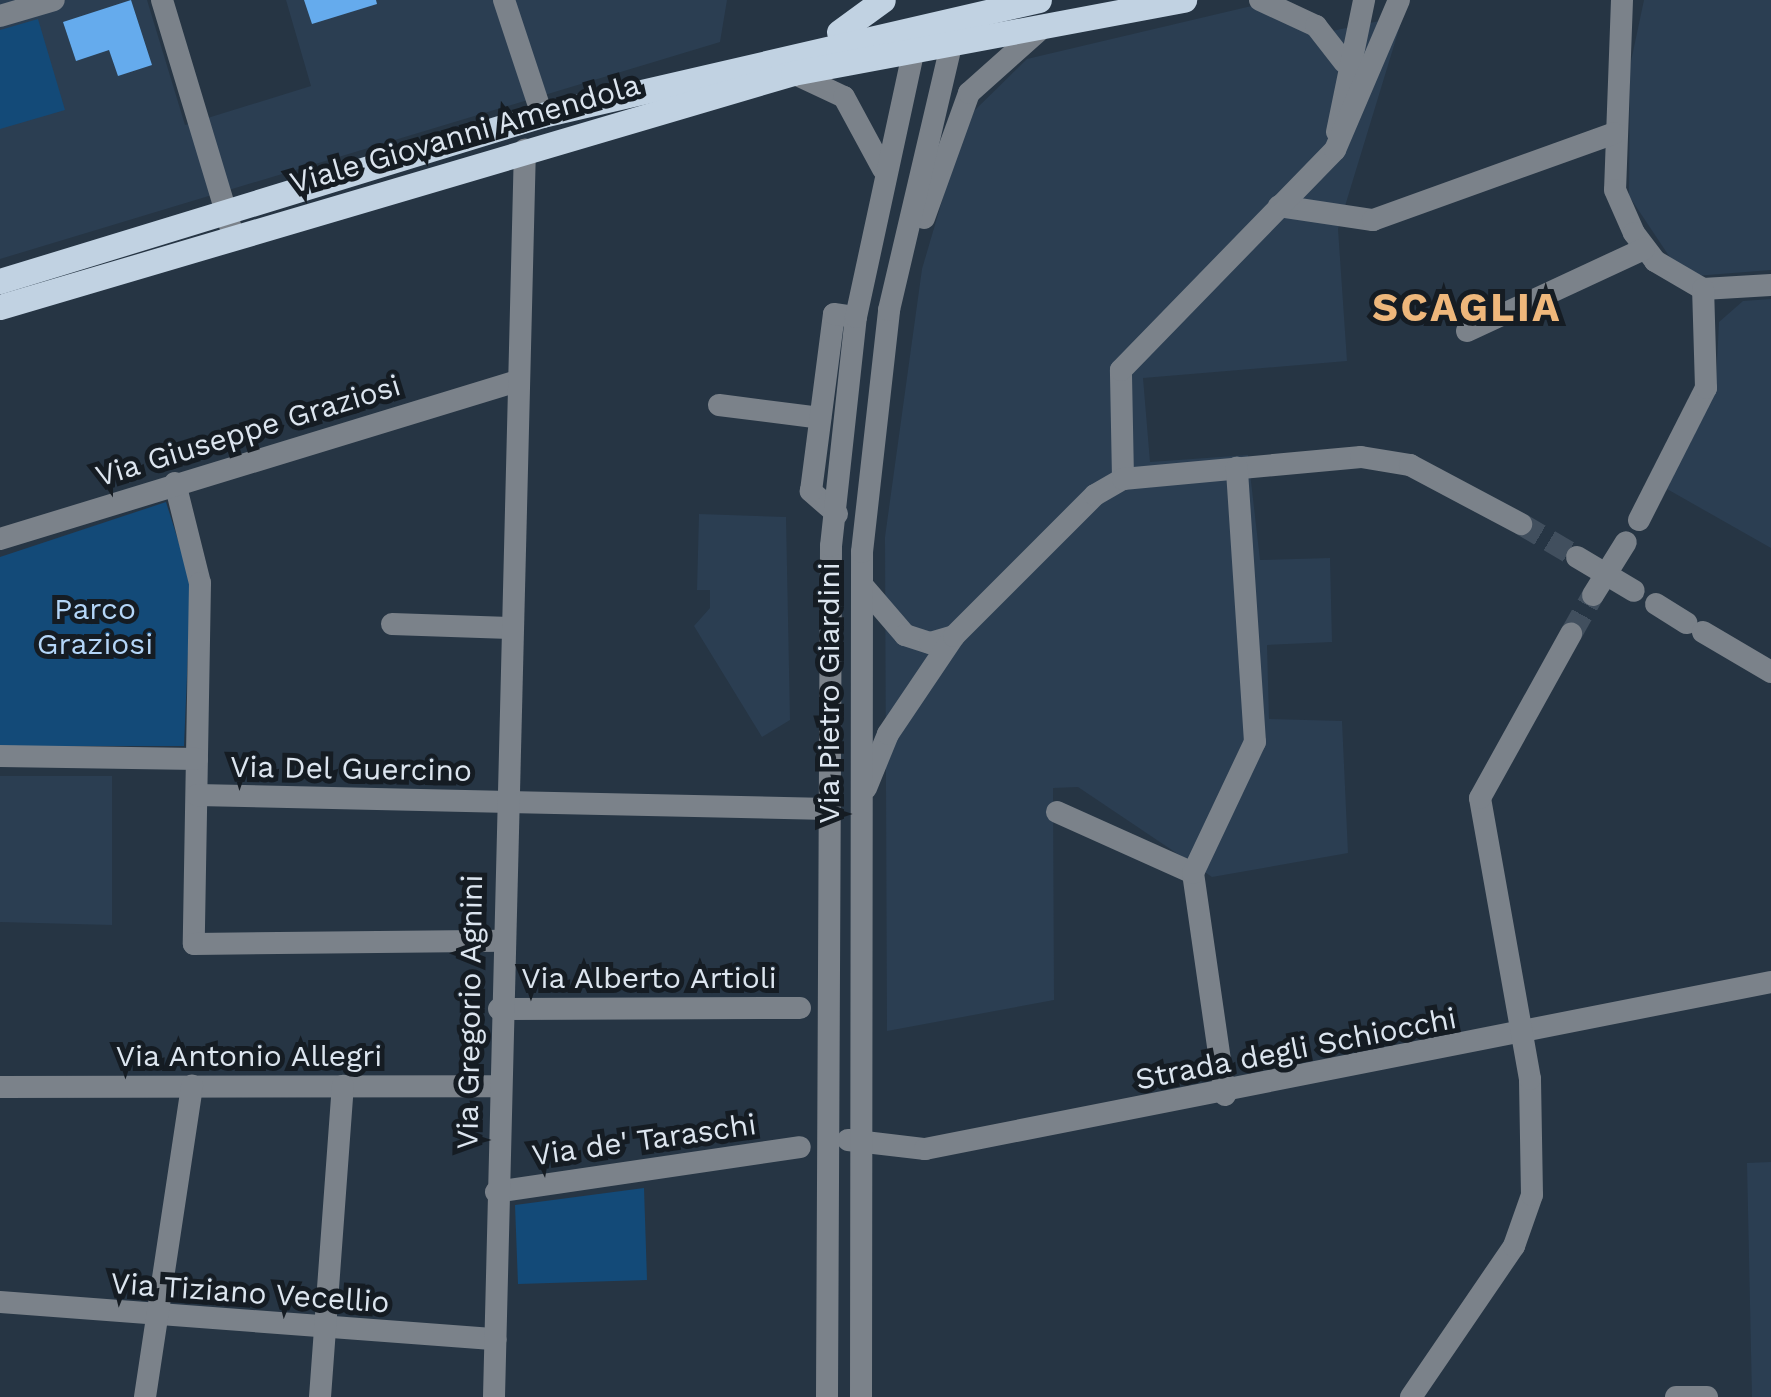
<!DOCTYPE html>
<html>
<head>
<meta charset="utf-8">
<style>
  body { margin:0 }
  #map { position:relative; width:1771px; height:1397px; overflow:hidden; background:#263544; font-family:"Work Sans",sans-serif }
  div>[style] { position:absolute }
  .built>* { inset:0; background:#2b3e52 }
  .green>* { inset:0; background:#134a78 }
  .building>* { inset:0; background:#65abed }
  .minor-tunnel>* { height:22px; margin-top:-11px; transform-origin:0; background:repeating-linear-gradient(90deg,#414f5e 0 22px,transparent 0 33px) }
  .minor>* { height:22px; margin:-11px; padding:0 11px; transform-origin:11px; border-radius:11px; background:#7b828a }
  .major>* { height:25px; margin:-12.5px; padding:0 12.5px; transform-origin:12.5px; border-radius:12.5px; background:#c1d2e2 }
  span { translate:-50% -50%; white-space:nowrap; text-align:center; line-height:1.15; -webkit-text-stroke:10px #151c23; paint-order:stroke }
  .street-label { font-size:30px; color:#dce5ef }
  .park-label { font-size:30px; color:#b4d6f8 }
  .district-label { font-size:40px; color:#eeb77b; font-weight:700; letter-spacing:2.5px }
</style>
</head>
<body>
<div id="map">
  <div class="built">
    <div style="clip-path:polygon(0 0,147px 0,185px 125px,311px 86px,286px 0,727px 0,720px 42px,0 259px)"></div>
    <div style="clip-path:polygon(1644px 0,1771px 0,1771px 270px,1695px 276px,1673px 262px,1629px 196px,1630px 66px)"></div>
    <div style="clip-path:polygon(1260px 4px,1313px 35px,1403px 16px,1338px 229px,1347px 361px,1143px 378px,1150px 462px,1248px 455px,1260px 560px,1330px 558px,1332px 642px,1267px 645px,1269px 719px,1342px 721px,1348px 853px,1212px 877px,1078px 787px,1053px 788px,1054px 1000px,887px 1031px,885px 537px,922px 269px,954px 160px,974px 111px,1027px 59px)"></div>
    <div style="clip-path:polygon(1771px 299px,1771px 548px,1667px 489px,1716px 380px,1719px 322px,1743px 301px)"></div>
    <div style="clip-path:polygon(699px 514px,786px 517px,790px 720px,762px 737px,694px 626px,710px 608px,710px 590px,697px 590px)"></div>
    <div style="clip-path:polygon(0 776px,112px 776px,112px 925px,0 922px)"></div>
    <div style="clip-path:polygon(1771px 1162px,1771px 1397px,1752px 1397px,1747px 1163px)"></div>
  </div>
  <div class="green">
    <div style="clip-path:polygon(38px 19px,65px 110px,0 129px,0 30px)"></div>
    <div style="clip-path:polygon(166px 502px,191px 581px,184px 746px,0 746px,0 557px)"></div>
    <div style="clip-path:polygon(644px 1188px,647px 1280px,518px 1284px,515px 1205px)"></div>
  </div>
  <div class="building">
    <div style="clip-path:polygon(131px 0,152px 65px,118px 76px,109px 50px,76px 61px,63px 22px)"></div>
    <div style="clip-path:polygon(304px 0,376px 0,377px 4px,312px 24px)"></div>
  </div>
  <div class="minor-tunnel">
    <div style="left:1521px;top:524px;width:65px;rotate:30.5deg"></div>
    <div style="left:1571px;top:634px;width:45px;rotate:-60.6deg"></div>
  </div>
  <div class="minor">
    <div style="left:162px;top:0;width:238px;rotate:73.2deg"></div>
    <div style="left:504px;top:0;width:121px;rotate:71.7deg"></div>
    <div style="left:1260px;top:0;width:62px;rotate:24.9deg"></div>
    <div style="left:1316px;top:26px;width:46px;rotate:52.1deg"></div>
    <div style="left:1622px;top:0;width:190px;rotate:92.1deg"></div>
    <div style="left:1615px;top:190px;width:47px;rotate:66.2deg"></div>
    <div style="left:1634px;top:233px;width:35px;rotate:53deg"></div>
    <div style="left:1655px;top:261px;width:56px;rotate:30.3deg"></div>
    <div style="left:1703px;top:289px;width:68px;rotate:-3.4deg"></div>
    <div style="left:0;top:16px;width:56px;rotate:-16.5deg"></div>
    <div style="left:793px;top:73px;width:56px;rotate:25.2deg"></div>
    <div style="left:844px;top:97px;width:82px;rotate:61.6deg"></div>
    <div style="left:1337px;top:132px;width:135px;rotate:-78.4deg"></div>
    <div style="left:1279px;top:206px;width:95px;rotate:8.5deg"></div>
    <div style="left:1373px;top:220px;width:256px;rotate:-19.8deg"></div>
    <div style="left:924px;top:218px;width:133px;rotate:-70.2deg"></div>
    <div style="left:969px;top:93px;width:99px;rotate:-41.7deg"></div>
    <div style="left:1467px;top:331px;width:195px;rotate:-24.9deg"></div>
    <div style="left:719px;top:405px;width:102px;rotate:7.3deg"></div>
    <div style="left:1123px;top:479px;width:109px;rotate:-91.1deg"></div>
    <div style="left:1121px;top:370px;width:307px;rotate:-45.8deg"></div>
    <div style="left:1335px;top:150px;width:163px;rotate:-66.9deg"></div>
    <div style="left:175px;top:483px;width:103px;rotate:76deg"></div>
    <div style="left:200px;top:583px;width:361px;rotate:91deg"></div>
    <div style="left:194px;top:944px;width:308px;rotate:-0.6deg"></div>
    <div style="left:837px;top:514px;width:35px;rotate:-139deg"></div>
    <div style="left:811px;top:491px;width:178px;rotate:-82.6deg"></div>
    <div style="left:834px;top:314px;width:22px;rotate:8deg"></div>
    <div style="left:1639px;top:520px;width:148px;rotate:-63.1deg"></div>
    <div style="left:1706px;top:388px;width:99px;rotate:-91.7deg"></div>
    <div style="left:0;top:539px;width:537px;rotate:-16.99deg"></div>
    <div style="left:1577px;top:557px;width:66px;rotate:30.8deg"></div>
    <div style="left:862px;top:585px;width:66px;rotate:49.3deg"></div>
    <div style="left:905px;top:635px;width:26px;rotate:18deg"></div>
    <div style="left:930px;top:643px;width:25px;rotate:-16deg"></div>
    <div style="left:1593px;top:595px;width:62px;rotate:-58.1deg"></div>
    <div style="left:1656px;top:604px;width:36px;rotate:32deg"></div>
    <div style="left:392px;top:624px;width:118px;rotate:1.9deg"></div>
    <div style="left:1703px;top:632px;width:79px;rotate:30.5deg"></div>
    <div style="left:0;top:756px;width:197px;rotate:0.9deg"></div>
    <div style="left:866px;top:788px;width:58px;rotate:-67.8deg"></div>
    <div style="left:888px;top:734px;width:118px;rotate:-56deg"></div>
    <div style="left:954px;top:636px;width:199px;rotate:-45deg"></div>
    <div style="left:1095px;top:495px;width:32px;rotate:-30deg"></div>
    <div style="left:1123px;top:479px;width:239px;rotate:-5.3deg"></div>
    <div style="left:1361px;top:457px;width:50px;rotate:9.3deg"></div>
    <div style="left:1410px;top:465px;width:126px;rotate:28deg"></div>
    <div style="left:197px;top:795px;width:632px;rotate:1.27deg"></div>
    <div style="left:1057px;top:812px;width:149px;rotate:24.2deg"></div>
    <div style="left:499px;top:1009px;width:301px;rotate:-0.2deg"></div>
    <div style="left:0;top:1087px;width:498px;rotate:-0.1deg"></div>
    <div style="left:1225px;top:1095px;width:224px;rotate:-98.2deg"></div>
    <div style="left:1193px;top:873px;width:145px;rotate:-64.7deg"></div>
    <div style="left:1255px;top:742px;width:275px;rotate:-93.8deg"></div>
    <div style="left:848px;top:1140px;width:78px;rotate:6.7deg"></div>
    <div style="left:925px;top:1149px;width:862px;rotate:-11.17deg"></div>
    <div style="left:496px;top:1192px;width:307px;rotate:-8.4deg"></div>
    <div style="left:0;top:1302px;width:497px;rotate:4.3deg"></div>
    <div style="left:145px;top:1397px;width:315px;rotate:-81.4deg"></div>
    <div style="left:320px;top:1397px;width:312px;rotate:-85.8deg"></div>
    <div style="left:494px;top:1397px;width:1248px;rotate:-88.58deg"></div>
    <div style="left:827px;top:1397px;width:851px;rotate:-89.73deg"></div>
    <div style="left:831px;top:546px;width:230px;rotate:-83.8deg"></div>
    <div style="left:856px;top:317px;width:274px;rotate:-77.8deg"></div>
    <div style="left:861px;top:1397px;width:845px;rotate:-89.93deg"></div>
    <div style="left:862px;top:552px;width:244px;rotate:-83.6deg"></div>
    <div style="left:889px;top:310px;width:276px;rotate:-76.8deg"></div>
    <div style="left:1411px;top:1397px;width:183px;rotate:-55.7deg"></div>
    <div style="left:1514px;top:1246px;width:54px;rotate:-70.6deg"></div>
    <div style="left:1532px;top:1195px;width:116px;rotate:-91deg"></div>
    <div style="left:1530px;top:1079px;width:285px;rotate:-100.1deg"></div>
    <div style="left:1480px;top:798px;width:188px;rotate:-61deg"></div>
    <div style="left:1676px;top:1397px;width:31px"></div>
  </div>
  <div class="major">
    <div style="left:839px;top:32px;width:54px;rotate:-36deg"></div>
    <div style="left:0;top:281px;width:567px;rotate:-17.03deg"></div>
    <div style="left:542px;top:115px;width:510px;rotate:-13.03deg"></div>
    <div style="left:0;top:307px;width:827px;rotate:-16.44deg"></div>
    <div style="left:793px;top:73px;width:398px;rotate:-10.6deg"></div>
  </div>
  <div class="street-label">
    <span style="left:465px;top:134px;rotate:-16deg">Viale Giovanni Amendola</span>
    <span style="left:248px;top:431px;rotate:-17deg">Via Giuseppe Graziosi</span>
    <span style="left:829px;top:693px;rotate:-90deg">Via Pietro Giardini</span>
    <span style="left:351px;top:769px;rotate:1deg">Via Del Guercino</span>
    <span style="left:649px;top:978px">Via Alberto Artioli</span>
    <span style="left:470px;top:1012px;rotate:-89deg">Via Gregorio Agnini</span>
    <span style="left:1296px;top:1049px;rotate:-11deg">Strada degli Schiocchi</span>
    <span style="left:249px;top:1056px">Via Antonio Allegri</span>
    <span style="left:644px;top:1140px;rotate:-8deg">Via de' Taraschi</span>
    <span style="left:250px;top:1293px;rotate:4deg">Via Tiziano Vecellio</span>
  </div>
  <div class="park-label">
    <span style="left:95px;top:626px">Parco<br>Graziosi</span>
  </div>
  <div class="district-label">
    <span style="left:1467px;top:308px">SCAGLIA</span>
  </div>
</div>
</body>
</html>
